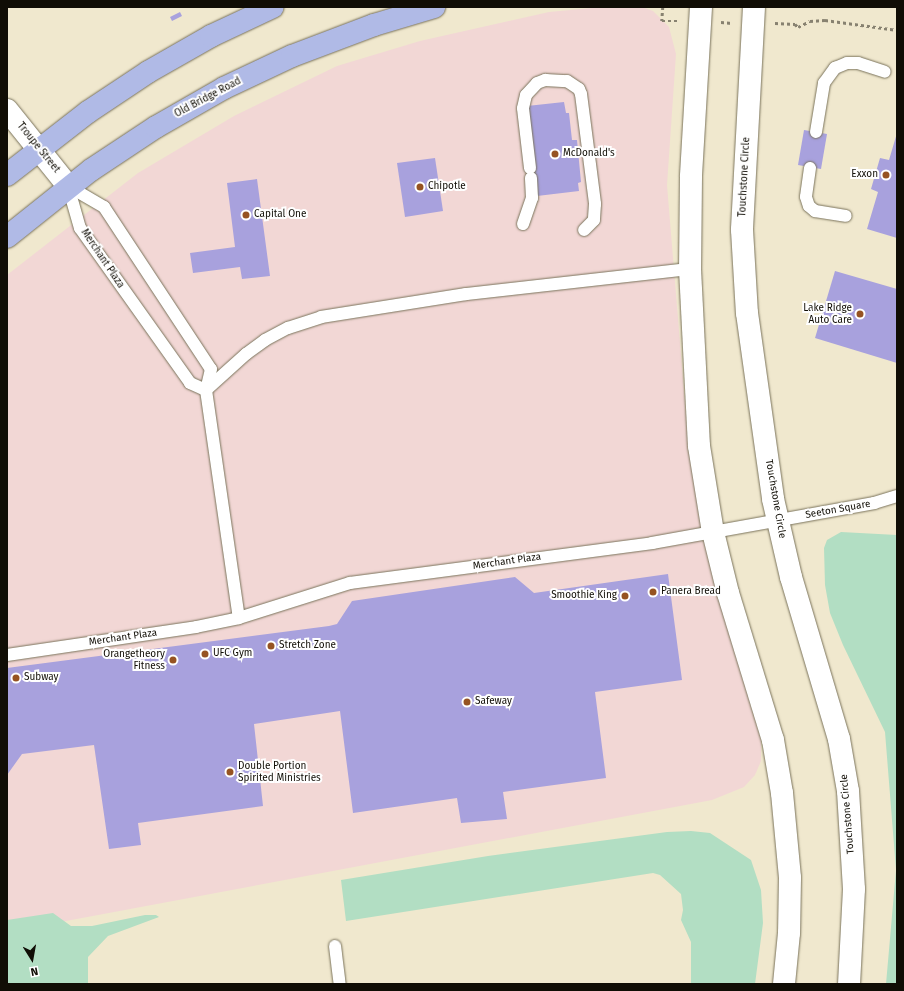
<!DOCTYPE html>
<html>
<head>
<meta charset="utf-8">
<style>
  body { margin:0 }
  #map { position:relative; width:904px; height:991px; overflow:hidden; background:#f0e8ce; font-family:"Fira Sans",sans-serif }
  div>[style] { position:absolute }
  .commercial>* { inset:0; background:#f2d7d5 }
  .green>* { inset:0; background:#b2dec3 }
  .building>* { inset:0; background:#a8a1dd }
  .path>* { height:2.5px; margin-top:-1.25px; transform-origin:0; background:repeating-linear-gradient(90deg,#878170 0 3px,transparent 0 6px) }
  .roads { filter:drop-shadow(0 0 1px #7a735b) drop-shadow(0 0 1px #7a735b) }
  .service>* { height:12px; margin:-6px; padding:0 6px; transform-origin:6px; border-radius:6px; background:#fff }
  .minor>* { height:22px; margin:-11px; padding:0 11px; transform-origin:11px; border-radius:11px; background:#fff }
  .primary>* { height:22px; margin:-11px; padding:0 11px; transform-origin:11px; border-radius:11px; background:#b0bae6 }
  .dots>* { width:11px; height:11px; translate:-50% -50%; box-sizing:border-box; border:2px solid #fff; border-radius:50% }
  span { translate:-50% -50%; white-space:nowrap; text-align:center; line-height:1.15; -webkit-text-stroke:4px #fff; paint-order:stroke }
  .street-label { font-size:10px; color:#100d05 }
  .poi-label { font-size:10px; color:#100d05 }
  .left { translate:0 -50%; text-align:left }
  .right { translate:-100% -50%; text-align:right }
  .frame { position:absolute; inset:0; border:8px solid #100d05; pointer-events:none }
  .north { position:absolute; left:12px; top:939px; width:40px; height:40px; -webkit-text-stroke:3px #fff; paint-order:stroke; rotate:169deg; font-size:11px; font-weight:700; line-height:16px; text-align:center; color:#100d05 }
  .north::after { content:''; display:block; margin:auto; width:14px; height:18px; background:#100d05; clip-path:polygon(50% 0,100% 100%,50% 72%,0 100%) }
</style>
</head>
<body>
<div id="map">
  <div class="commercial">
    <div style="clip-path:polygon(603px 7px,642px 7px,653px 11px,669px 27px,676px 54px,667px 185px,689px 452px,714px 582px,761px 740px,761px 761px,755px 775px,744px 787px,712px 800px,7px 932px,7px 275px,138px 173px,234px 116px,337px 66px,420px 41px,549px 12px)"></div>
  </div>
  <div class="green">
    <div style="clip-path:polygon(841px 532px,897px 535px,897px 984px,886px 984px,896px 870px,885px 732px,843px 645px,830px 613px,825px 585px,824px 548px,827px 540px)"></div>
    <div style="clip-path:polygon(691px 831px,710px 833px,751px 860px,761px 890px,763px 923px,755px 984px,691px 984px,691px 942px,681px 920px,683px 910px,681px 894px,660px 875px,653px 873px,346px 921px,341px 880px,488px 856px,667px 832px)"></div>
    <div style="clip-path:polygon(53px 913px,71px 926px,92px 926px,145px 915px,156px 915px,159px 917px,108px 936px,88px 957px,88px 984px,7px 984px,7px 920px)"></div>
  </div>
  <div class="building">
    <div style="clip-path:polygon(180px 12px,182px 16px,172px 21px,170px 17px)"></div>
    <div style="clip-path:polygon(564px 102px,566px 113px,569px 113px,572px 140px,577px 140px,581px 182px,578px 183px,579px 191px,537px 196px,528px 179px,527px 106px)"></div>
    <div style="clip-path:polygon(804px 130px,827px 134px,821px 169px,798px 165px)"></div>
    <div style="clip-path:polygon(897px 133px,897px 238px,867px 229px,878px 192px,871px 189px,880px 158px,889px 160px)"></div>
    <div style="clip-path:polygon(435px 158px,443px 211px,405px 217px,397px 163px)"></div>
    <div style="clip-path:polygon(257px 179px,270px 276px,242px 279px,240px 267px,193px 273px,190px 253px,235px 247px,227px 183px)"></div>
    <div style="clip-path:polygon(835px 271px,897px 289px,897px 363px,815px 338px)"></div>
    <div style="clip-path:polygon(668px 574px,682px 680px,595px 692px,606px 778px,503px 792px,507px 819px,461px 823px,457px 798px,353px 813px,340px 711px,254px 724px,263px 806px,138px 823px,141px 845px,109px 849px,94px 745px,22px 754px,7px 775px,7px 668px,329px 626px,337px 624px,352px 601px,515px 577px,534px 593px)"></div>
  </div>
  <div class="path">
    <div style="left:663px;top:7px;width:14px;rotate:94deg"></div>
    <div style="left:662px;top:21px;width:16px"></div>
    <div style="left:721px;top:22px;width:11px;rotate:5deg"></div>
    <div style="left:775px;top:23px;width:20px;rotate:3deg"></div>
    <div style="left:795px;top:24px;width:4px;rotate:45deg"></div>
    <div style="left:798px;top:27px;width:13px;rotate:-27deg"></div>
    <div style="left:810px;top:21px;width:15px;rotate:-4deg"></div>
    <div style="left:825px;top:20px;width:73px;rotate:7.9deg"></div>
  </div>
  <div class="roads">
    <div class="service">
      <div style="left:816px;top:132px;width:50px;rotate:-80.7deg"></div>
      <div style="left:824px;top:83px;width:19px;rotate:-54deg"></div>
      <div style="left:835px;top:68px;width:13px;rotate:-23deg"></div>
      <div style="left:847px;top:63px;width:11px"></div>
      <div style="left:858px;top:63px;width:28px;rotate:18deg"></div>
      <div style="left:530px;top:168px;width:60px;rotate:-96.7deg"></div>
      <div style="left:523px;top:108px;width:13px;rotate:-77deg"></div>
      <div style="left:526px;top:95px;width:16px;rotate:-47deg"></div>
      <div style="left:537px;top:83px;width:9px;rotate:-21deg"></div>
      <div style="left:545px;top:80px;width:22px;rotate:3deg"></div>
      <div style="left:567px;top:81px;width:14px;rotate:34deg"></div>
      <div style="left:579px;top:89px;width:5px;rotate:68deg"></div>
      <div style="left:581px;top:94px;width:111px;rotate:82.7deg"></div>
      <div style="left:595px;top:204px;width:16px;rotate:94deg"></div>
      <div style="left:594px;top:220px;width:14px;rotate:135deg"></div>
      <div style="left:810px;top:168px;width:29px;rotate:98deg"></div>
      <div style="left:806px;top:197px;width:9px;rotate:72deg"></div>
      <div style="left:809px;top:206px;width:8px;rotate:40deg"></div>
      <div style="left:815px;top:211px;width:31px;rotate:9deg"></div>
      <div style="left:68px;top:186px;width:42px;rotate:30.3deg"></div>
      <div style="left:104px;top:207px;width:194px;rotate:56.6deg"></div>
      <div style="left:211px;top:369px;width:22px;rotate:103deg"></div>
      <div style="left:206px;top:390px;width:230px;rotate:81.8deg"></div>
      <div style="left:68px;top:186px;width:44px;rotate:74.1deg"></div>
      <div style="left:80px;top:228px;width:190px;rotate:54.6deg"></div>
      <div style="left:190px;top:383px;width:17px;rotate:24deg"></div>
      <div style="left:523px;top:224px;width:28px;rotate:-71deg"></div>
      <div style="left:532px;top:198px;width:20px;rotate:-93deg"></div>
      <div style="left:206px;top:390px;width:54px;rotate:-42deg"></div>
      <div style="left:246px;top:354px;width:24px;rotate:-36deg"></div>
      <div style="left:265px;top:340px;width:26px;rotate:-28deg"></div>
      <div style="left:288px;top:328px;width:35px;rotate:-18deg"></div>
      <div style="left:321px;top:317px;width:147px;rotate:-9deg"></div>
      <div style="left:466px;top:294px;width:225px;rotate:-6.4deg"></div>
      <div style="left:7px;top:655px;width:191px;rotate:-8.4deg"></div>
      <div style="left:196px;top:627px;width:44px;rotate:-11.8deg"></div>
      <div style="left:239px;top:618px;width:116px;rotate:-17.5deg"></div>
      <div style="left:350px;top:583px;width:305px;rotate:-7.5deg"></div>
      <div style="left:652px;top:543px;width:226px;rotate:-10.2deg"></div>
      <div style="left:874px;top:503px;width:24px;rotate:-17deg"></div>
      <div style="left:335px;top:946px;width:38px;rotate:83deg"></div>
    </div>
    <div class="minor">
      <div style="left:701px;top:7px;width:170px;rotate:93.4deg"></div>
      <div style="left:691px;top:177px;width:92px;rotate:90.6deg"></div>
      <div style="left:690px;top:269px;width:177px;rotate:87.1deg"></div>
      <div style="left:699px;top:446px;width:87px;rotate:80.8deg"></div>
      <div style="left:713px;top:532px;width:63px;rotate:76.2deg"></div>
      <div style="left:728px;top:593px;width:154px;rotate:73deg"></div>
      <div style="left:773px;top:740px;width:54px;rotate:80.4deg"></div>
      <div style="left:782px;top:793px;width:85px;rotate:84.6deg"></div>
      <div style="left:790px;top:878px;width:55px;rotate:91deg"></div>
      <div style="left:789px;top:933px;width:51px;rotate:95.6deg"></div>
      <div style="left:754px;top:7px;width:223px;rotate:93.1deg"></div>
      <div style="left:742px;top:230px;width:83px;rotate:86.6deg"></div>
      <div style="left:747px;top:313px;width:188px;rotate:82deg"></div>
      <div style="left:773px;top:499px;width:80px;rotate:77deg"></div>
      <div style="left:791px;top:577px;width:169px;rotate:73.5deg"></div>
      <div style="left:839px;top:739px;width:53px;rotate:80.2deg"></div>
      <div style="left:848px;top:791px;width:98px;rotate:86.5deg"></div>
      <div style="left:854px;top:889px;width:95px;rotate:93deg"></div>
      <div style="left:7px;top:110px;width:97px;rotate:51.2deg"></div>
    </div>
    <div class="primary">
      <div style="left:7px;top:175px;width:103px;rotate:-37.9deg"></div>
      <div style="left:88px;top:112px;width:72px;rotate:-33.7deg"></div>
      <div style="left:148px;top:72px;width:73px;rotate:-29.7deg"></div>
      <div style="left:211px;top:36px;width:68px;rotate:-25.1deg"></div>
      <div style="left:7px;top:237px;width:107px;rotate:-38.6deg"></div>
      <div style="left:91px;top:170px;width:78px;rotate:-33.5deg"></div>
      <div style="left:156px;top:127px;width:78px;rotate:-29.8deg"></div>
      <div style="left:224px;top:88px;width:75px;rotate:-25.2deg"></div>
      <div style="left:292px;top:56px;width:88px;rotate:-20.7deg"></div>
      <div style="left:374px;top:25px;width:63px;rotate:-16.7deg"></div>
    </div>
  </div>
  <div class="dots">
    <div style="left:555px;top:154px;background:#965322"></div>
    <div style="left:886px;top:175px;background:#965322"></div>
    <div style="left:420px;top:187px;background:#965322"></div>
    <div style="left:246px;top:215px;background:#965322"></div>
    <div style="left:860px;top:314px;background:#965322"></div>
    <div style="left:653px;top:592px;background:#965322"></div>
    <div style="left:625px;top:596px;background:#965322"></div>
    <div style="left:271px;top:646px;background:#965322"></div>
    <div style="left:205px;top:654px;background:#965322"></div>
    <div style="left:173px;top:660px;background:#965322"></div>
    <div style="left:16px;top:678px;background:#965322"></div>
    <div style="left:467px;top:702px;background:#965322"></div>
    <div style="left:230px;top:772px;background:#965322"></div>
  </div>
  <div class="street-label">
    <span style="left:208px;top:98px;rotate:-28deg">Old Bridge Road</span>
    <span style="left:38px;top:148px;rotate:51deg">Troupe Street</span>
    <span style="left:745px;top:177px;rotate:-87deg">Touchstone Circle</span>
    <span style="left:102px;top:259px;rotate:56deg">Merchant Plaza</span>
    <span style="left:775px;top:499px;rotate:80deg">Touchstone Circle</span>
    <span style="left:838px;top:510px;rotate:-10deg">Seeton Square</span>
    <span style="left:507px;top:562px;rotate:-8deg">Merchant Plaza</span>
    <span style="left:123px;top:638px;rotate:-8deg">Merchant Plaza</span>
    <span style="left:848px;top:814px;rotate:-95deg">Touchstone Circle</span>
  </div>
  <div class="poi-label">
    <span class="left" style="left:563px;top:154px">McDonald's</span>
    <span class="right" style="left:878px;top:175px">Exxon</span>
    <span class="left" style="left:428px;top:187px">Chipotle</span>
    <span class="left" style="left:254px;top:215px">Capital One</span>
    <span class="right" style="left:852px;top:314px">Lake Ridge<br>Auto Care</span>
    <span class="left" style="left:661px;top:592px">Panera Bread</span>
    <span class="right" style="left:617px;top:596px">Smoothie King</span>
    <span class="left" style="left:279px;top:646px">Stretch Zone</span>
    <span class="right" style="left:165px;top:660px">Orangetheory<br>Fitness</span>
    <span class="left" style="left:213px;top:654px">UFC Gym</span>
    <span class="left" style="left:24px;top:678px">Subway</span>
    <span class="left" style="left:475px;top:702px">Safeway</span>
    <span class="left" style="left:238px;top:772px">Double Portion<br>Spirited Ministries</span>
  </div>
  <div class="frame"></div>
  <div class="north">N</div>
</div>
</body>
</html>
